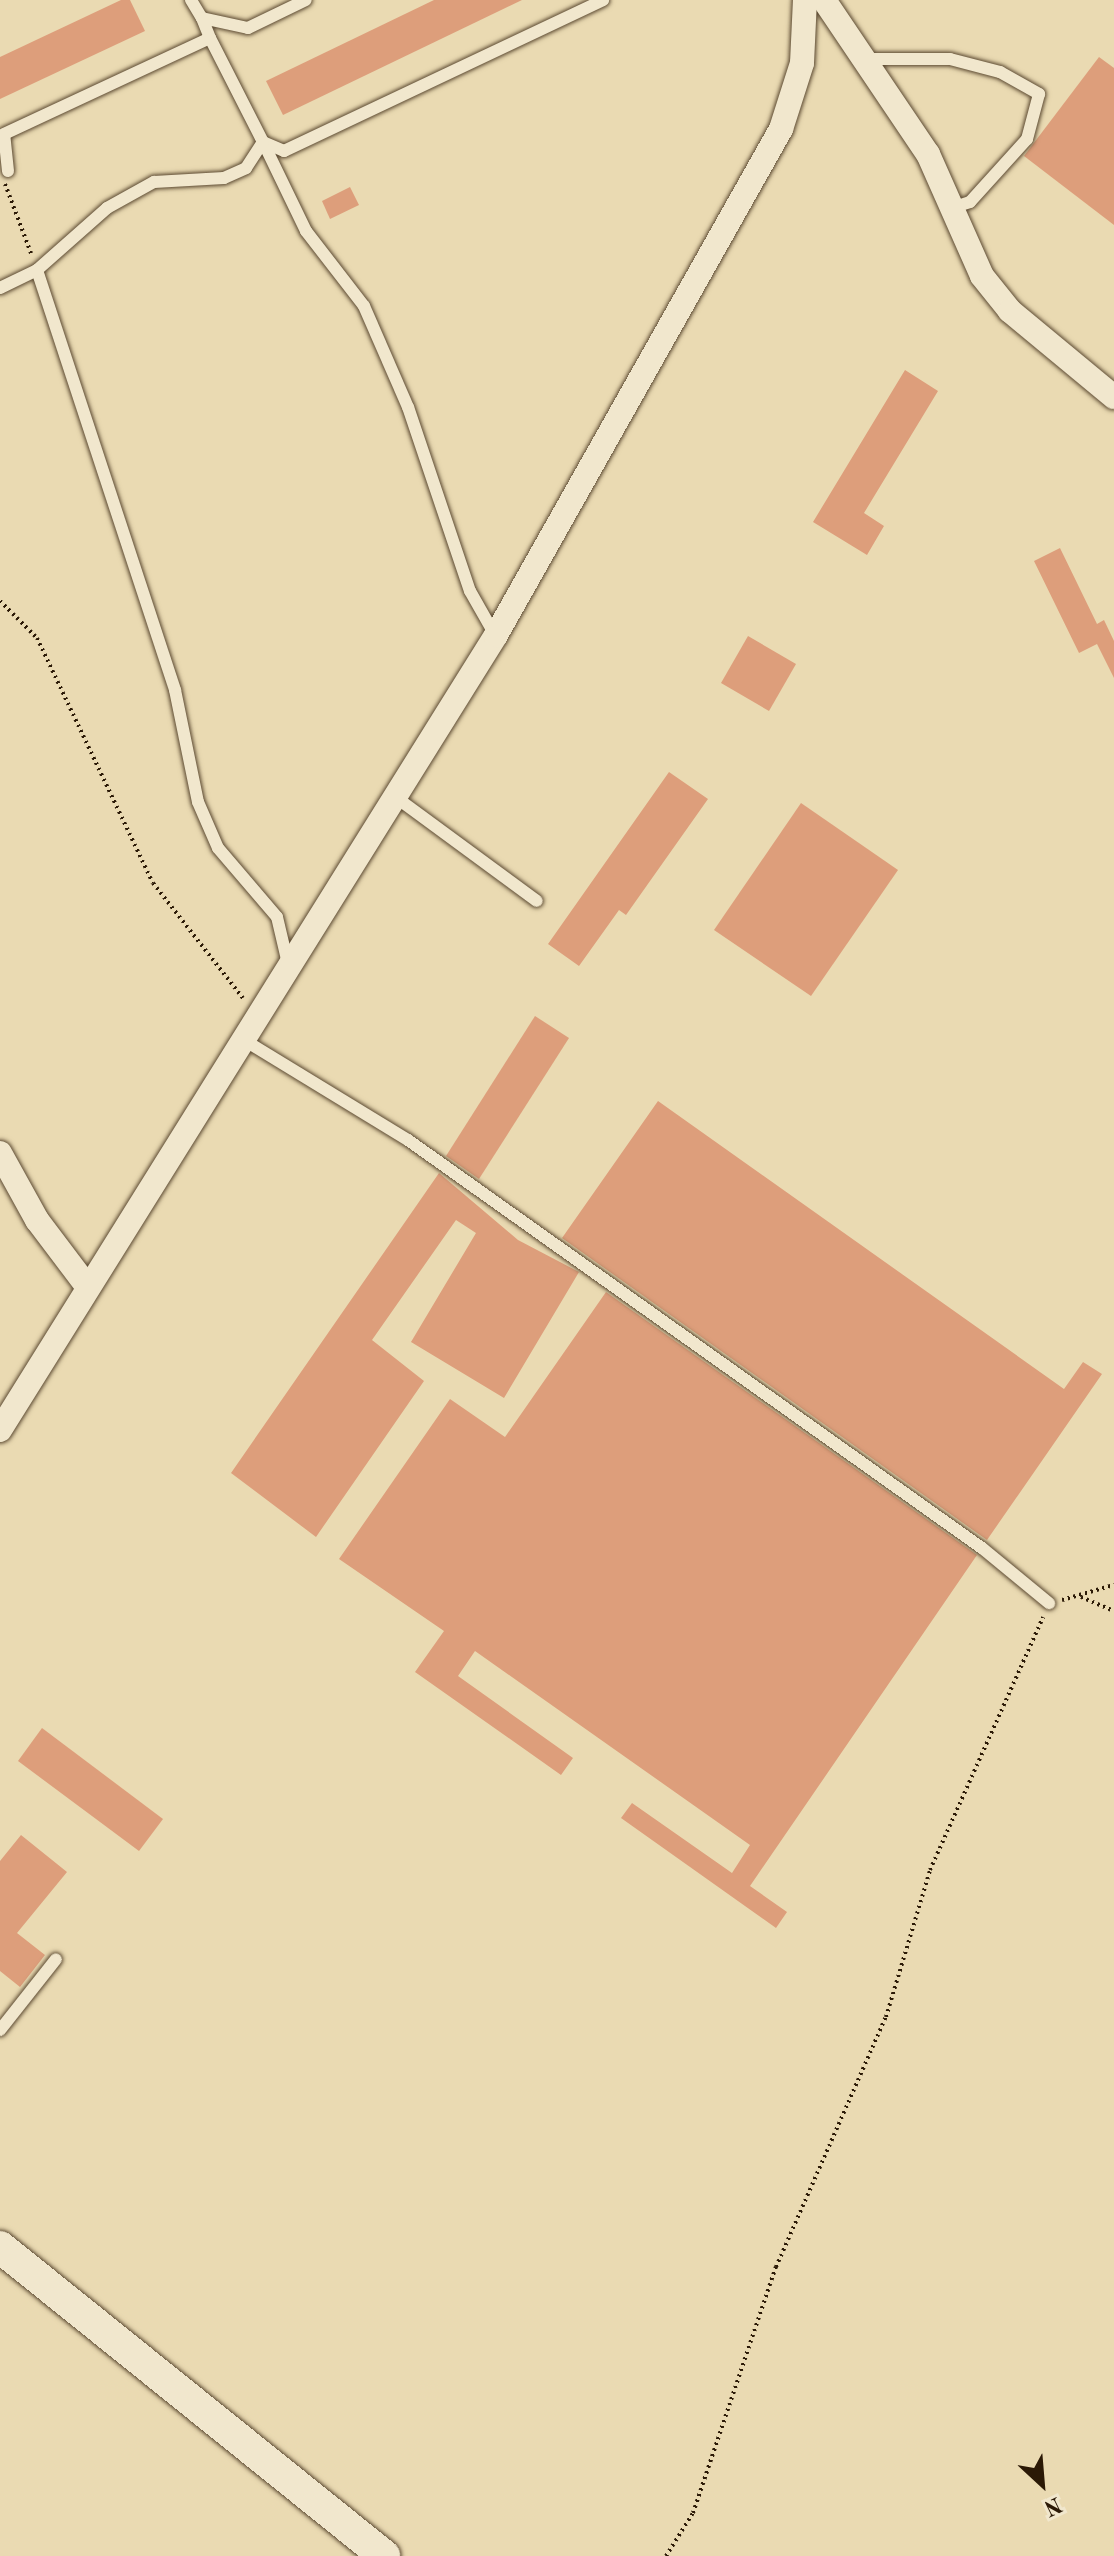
<!DOCTYPE html>
<html>
<head>
<meta charset="utf-8">
<style>
  body { margin:0 }
  #map { position:relative; width:1114px; height:2556px; overflow:hidden; background:#eadab2; font-family:"Old Standard TT",serif }
  div>[style] { position:absolute }
  .building>* { inset:0; background:#dd9e7b }
  .path>* { height:4px; margin-top:-2px; transform-origin:0; background:repeating-linear-gradient(90deg,#2b1906 0 2px,transparent 0 6px) }
  .roads { filter:drop-shadow(0 0 2px #5b4931) drop-shadow(0 0 2px #5b4931) }
  .service>* { height:12px; margin:-6px; padding:0 6px; transform-origin:6px; border-radius:6px; background:#f1e7cd }
  .minor>* { height:24px; margin:-12px; padding:0 12px; transform-origin:12px; border-radius:12px; background:#f1e7cd }
  .secondary>* { height:32px; margin:-16px; padding:0 16px; transform-origin:16px; border-radius:16px; background:#f1e7cd }
  span { translate:-50% -50%; white-space:nowrap; text-align:center; line-height:1.15; -webkit-text-stroke:6px #f1e7cd; paint-order:stroke }
  .north { position:absolute; left:1002px; top:2444px; width:80px; height:80px; -webkit-text-stroke:6px #f1e7cd; paint-order:stroke; rotate:154deg; font-size:22px; font-weight:700; line-height:32px; text-align:center; color:#2b1906 }
  .north::after { content:''; display:block; margin:auto; width:28px; height:36px; background:#2b1906; clip-path:polygon(50% 0,100% 100%,50% 72%,0 100%) }
</style>
</head>
<body>
<div id="map">
  <div class="building">
    <div style="clip-path:polygon(121px 0,130px 0,145px 31px,0 99px,0 57px)"></div>
    <div style="clip-path:polygon(434px 0,522px 0,283px 115px,266px 81px)"></div>
    <div style="clip-path:polygon(1099px 57px,1114px 68px,1114px 225px,1024px 156px)"></div>
    <div style="clip-path:polygon(350px 187px,359px 205px,330px 219px,322px 201px)"></div>
    <div style="clip-path:polygon(905px 370px,938px 391px,864px 513px,884px 526px,867px 555px,813px 522px)"></div>
    <div style="clip-path:polygon(1060px 548px,1097px 624px,1104px 620px,1114px 641px,1114px 678px,1097px 644px,1079px 653px,1034px 561px)"></div>
    <div style="clip-path:polygon(748px 636px,796px 664px,769px 711px,721px 683px)"></div>
    <div style="clip-path:polygon(669px 772px,708px 799px,626px 915px,619px 910px,579px 966px,548px 944px)"></div>
    <div style="clip-path:polygon(801px 803px,898px 870px,811px 996px,714px 930px)"></div>
    <div style="clip-path:polygon(535px 1016px,569px 1038px,479px 1179px,446px 1156px)"></div>
    <div style="clip-path:polygon(658px 1101px,1064px 1389px,1083px 1362px,1102px 1374px,987px 1540px,562px 1238px)"></div>
    <div style="clip-path:polygon(439px 1173px,518px 1240px,579px 1272px,504px 1398px,411px 1342px,476px 1233px,456px 1220px,372px 1340px,424px 1381px,316px 1537px,231px 1473px)"></div>
    <div style="clip-path:polygon(606px 1292px,977px 1555px,750px 1886px,787px 1912px,776px 1928px,621px 1818px,632px 1803px,732px 1873px,750px 1845px,475px 1651px,458px 1676px,573px 1758px,561px 1775px,415px 1672px,444px 1631px,339px 1559px,450px 1399px,505px 1437px)"></div>
    <div style="clip-path:polygon(42px 1728px,163px 1819px,139px 1851px,18px 1761px)"></div>
    <div style="clip-path:polygon(21px 1835px,67px 1872px,17px 1933px,45px 1955px,20px 1987px,0 1971px,0 1861px)"></div>
  </div>
  <div class="path">
    <div style="left:5px;top:184px;width:74px;rotate:69.4deg"></div>
    <div style="left:0;top:601px;width:52px;rotate:45deg"></div>
    <div style="left:37px;top:638px;width:271px;rotate:64.7deg"></div>
    <div style="left:153px;top:883px;width:146px;rotate:52deg"></div>
    <div style="left:1081px;top:1597px;width:36px;rotate:23deg"></div>
    <div style="left:1062px;top:1600px;width:54px;rotate:-16.1deg"></div>
    <div style="left:666px;top:2556px;width:51px;rotate:-57.9deg"></div>
    <div style="left:693px;top:2513px;width:260px;rotate:-71.4deg"></div>
    <div style="left:776px;top:2267px;width:273px;rotate:-66.3deg"></div>
    <div style="left:886px;top:2017px;width:153px;rotate:-73.3deg"></div>
    <div style="left:930px;top:1870px;width:277px;rotate:-65.9deg"></div>
  </div>
  <div class="roads">
    <div class="service">
      <div style="left:191px;top:0;width:21px;rotate:59deg"></div>
      <div style="left:202px;top:18px;width:47px;rotate:12.3deg"></div>
      <div style="left:248px;top:28px;width:64px;rotate:-25.8deg"></div>
      <div style="left:210px;top:38px;width:117px;rotate:63deg"></div>
      <div style="left:263px;top:142px;width:23px;rotate:23deg"></div>
      <div style="left:284px;top:151px;width:353px;rotate:-25.3deg"></div>
      <div style="left:864px;top:59px;width:86px"></div>
      <div style="left:950px;top:59px;width:52px;rotate:14.6deg"></div>
      <div style="left:1000px;top:72px;width:45px;rotate:29.4deg"></div>
      <div style="left:1039px;top:94px;width:47px;rotate:104.9deg"></div>
      <div style="left:1027px;top:139px;width:85px;rotate:132.1deg"></div>
      <div style="left:970px;top:202px;width:19px;rotate:162deg"></div>
      <div style="left:263px;top:142px;width:99px;rotate:64.2deg"></div>
      <div style="left:306px;top:231px;width:95px;rotate:52.3deg"></div>
      <div style="left:364px;top:306px;width:110px;rotate:66.5deg"></div>
      <div style="left:408px;top:407px;width:194px;rotate:71.4deg"></div>
      <div style="left:470px;top:591px;width:51px;rotate:60.4deg"></div>
      <div style="left:8px;top:171px;width:37px;rotate:-96deg"></div>
      <div style="left:4px;top:134px;width:227px;rotate:-25deg"></div>
      <div style="left:210px;top:38px;width:22px;rotate:-112deg"></div>
      <div style="left:37px;top:270px;width:442px;rotate:71.8deg"></div>
      <div style="left:175px;top:690px;width:114px;rotate:78.4deg"></div>
      <div style="left:198px;top:802px;width:50px;rotate:66.5deg"></div>
      <div style="left:218px;top:848px;width:91px;rotate:49.5deg"></div>
      <div style="left:277px;top:917px;width:48px;rotate:76.8deg"></div>
      <div style="left:0;top:288px;width:41px;rotate:-25.9deg"></div>
      <div style="left:37px;top:270px;width:94px;rotate:-41.5deg"></div>
      <div style="left:107px;top:208px;width:54px;rotate:-29deg"></div>
      <div style="left:154px;top:182px;width:70px;rotate:-3.3deg"></div>
      <div style="left:224px;top:178px;width:24px;rotate:-24deg"></div>
      <div style="left:246px;top:168px;width:31px;rotate:-57deg"></div>
      <div style="left:394px;top:796px;width:177px;rotate:36.3deg"></div>
      <div style="left:244px;top:1040px;width:192px;rotate:31.4deg"></div>
      <div style="left:408px;top:1140px;width:704px;rotate:35.41deg"></div>
      <div style="left:982px;top:1548px;width:87px;rotate:39.4deg"></div>
      <div style="left:0;top:2030px;width:90px;rotate:-51.7deg"></div>
    </div>
    <div class="minor">
      <div style="left:824px;top:0;width:186px;rotate:56deg"></div>
      <div style="left:928px;top:154px;width:133px;rotate:66.1deg"></div>
      <div style="left:982px;top:276px;width:45px;rotate:51.3deg"></div>
      <div style="left:1010px;top:311px;width:135px;rotate:39.6deg"></div>
      <div style="left:0;top:1153px;width:77px;rotate:61.1deg"></div>
      <div style="left:37px;top:1220px;width:83px;rotate:52.9deg"></div>
      <div style="left:0;top:1430px;width:937px;rotate:-58.04deg"></div>
      <div style="left:496px;top:635px;width:581px;rotate:-60.61deg"></div>
      <div style="left:781px;top:129px;width:69px;rotate:-72.3deg"></div>
      <div style="left:802px;top:63px;width:63px;rotate:-87.3deg"></div>
    </div>
    <div class="secondary">
      <div style="left:0;top:2247px;width:493px;rotate:38.8deg"></div>
    </div>
  </div>
  <div class="north">N</div>
</div>
</body>
</html>
